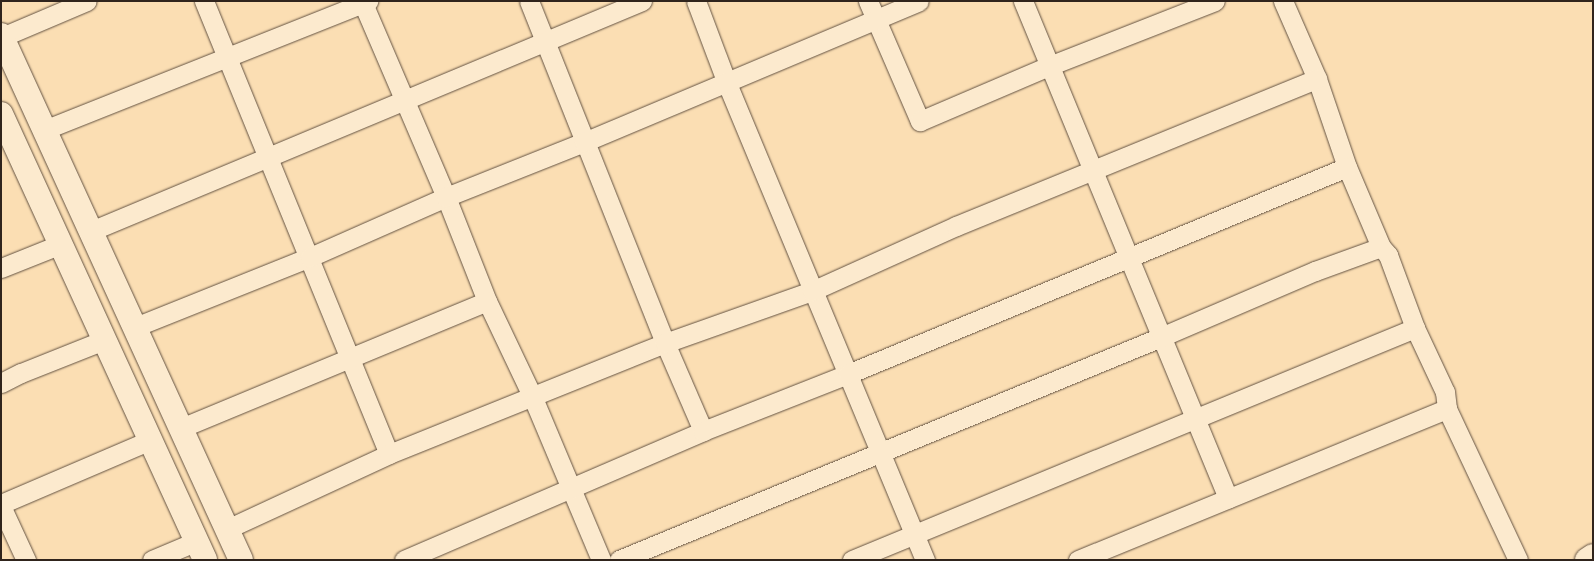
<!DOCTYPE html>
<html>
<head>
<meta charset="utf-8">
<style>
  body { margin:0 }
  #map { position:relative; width:1594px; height:561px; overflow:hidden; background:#fbdeb3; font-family:"IM FELL DW Pica",serif }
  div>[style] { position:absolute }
  .roads { filter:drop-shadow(0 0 1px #635242) drop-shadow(0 0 1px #635242) }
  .minor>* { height:19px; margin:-9.5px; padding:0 9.5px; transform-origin:9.5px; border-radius:9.5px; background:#fceace }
  .tertiary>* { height:24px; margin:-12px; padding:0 12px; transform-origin:12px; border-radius:12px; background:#fceace }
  span { translate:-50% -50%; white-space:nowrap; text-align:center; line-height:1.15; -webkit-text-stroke:5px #fceace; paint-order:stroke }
  .frame { position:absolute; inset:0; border:2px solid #30241c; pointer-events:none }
</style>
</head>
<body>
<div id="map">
  <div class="roads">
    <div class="minor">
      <div style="left:204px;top:1px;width:489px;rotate:67.8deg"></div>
      <div style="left:362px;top:1px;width:213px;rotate:66.8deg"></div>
      <div style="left:446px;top:197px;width:112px;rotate:68.5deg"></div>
      <div style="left:487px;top:301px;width:107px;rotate:64.6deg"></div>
      <div style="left:533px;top:398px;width:176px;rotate:67.2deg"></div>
      <div style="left:529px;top:1px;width:368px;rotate:68.3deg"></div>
      <div style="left:665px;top:343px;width:96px;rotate:66.6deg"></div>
      <div style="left:696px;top:1px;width:85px;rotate:69.4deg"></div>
      <div style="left:726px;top:81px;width:519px;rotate:67.44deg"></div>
      <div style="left:868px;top:1px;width:131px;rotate:66.6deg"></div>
      <div style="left:920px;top:121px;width:140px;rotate:-23.1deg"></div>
      <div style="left:1049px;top:66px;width:178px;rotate:-21.4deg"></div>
      <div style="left:1023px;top:1px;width:538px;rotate:67.59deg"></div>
      <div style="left:1283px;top:1px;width:85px;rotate:66.4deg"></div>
      <div style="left:1317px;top:79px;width:93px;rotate:71.2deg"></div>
      <div style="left:1347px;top:167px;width:87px;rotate:67deg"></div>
      <div style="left:1381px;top:247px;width:11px;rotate:49deg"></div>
      <div style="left:1388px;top:255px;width:78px;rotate:69.7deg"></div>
      <div style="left:1415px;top:328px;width:71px;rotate:64.9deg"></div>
      <div style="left:1445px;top:392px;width:17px;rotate:83deg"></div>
      <div style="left:1447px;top:409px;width:167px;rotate:64.8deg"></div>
      <div style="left:2px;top:37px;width:92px;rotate:-23deg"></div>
      <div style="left:44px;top:130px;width:349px;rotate:-21.7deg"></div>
      <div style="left:91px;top:231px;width:597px;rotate:-22.66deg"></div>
      <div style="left:1px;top:268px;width:65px;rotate:-21.8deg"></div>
      <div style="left:135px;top:327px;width:188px;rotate:-21.8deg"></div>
      <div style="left:310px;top:257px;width:149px;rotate:-23.8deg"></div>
      <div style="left:446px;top:197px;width:149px;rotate:-21.7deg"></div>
      <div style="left:584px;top:142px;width:363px;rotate:-22.8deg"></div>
      <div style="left:1px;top:383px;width:22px;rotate:-27deg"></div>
      <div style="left:21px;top:373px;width:89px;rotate:-21.7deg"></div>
      <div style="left:181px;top:428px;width:331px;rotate:-22.5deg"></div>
      <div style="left:1px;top:504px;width:162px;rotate:-23.2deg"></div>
      <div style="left:1px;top:506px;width:60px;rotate:65.2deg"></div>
      <div style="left:227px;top:529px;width:179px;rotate:-24.8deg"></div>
      <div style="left:389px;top:454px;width:297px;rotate:-21.9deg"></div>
      <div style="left:665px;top:343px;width:156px;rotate:-19.5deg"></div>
      <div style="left:812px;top:291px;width:158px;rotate:-24.3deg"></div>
      <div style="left:956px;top:226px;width:390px;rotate:-22.2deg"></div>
      <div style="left:152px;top:560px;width:49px;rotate:-22.9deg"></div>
      <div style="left:404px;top:560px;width:326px;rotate:-23.3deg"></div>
      <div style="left:703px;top:431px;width:156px;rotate:-21.5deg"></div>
      <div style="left:848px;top:374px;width:540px;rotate:-22.53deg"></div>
      <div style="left:619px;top:560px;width:586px;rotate:-22.36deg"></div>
      <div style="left:1161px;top:337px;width:168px;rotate:-23.2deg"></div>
      <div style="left:1315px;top:271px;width:70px;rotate:-20deg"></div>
      <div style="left:852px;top:560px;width:609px;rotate:-22.4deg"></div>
      <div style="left:1078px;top:560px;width:399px;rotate:-22.3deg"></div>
    </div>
    <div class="tertiary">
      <div style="left:1px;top:35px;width:577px;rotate:65.43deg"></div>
      <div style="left:1px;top:114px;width:490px;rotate:65.4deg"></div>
      <div style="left:1587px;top:560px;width:7px;rotate:-34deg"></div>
    </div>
  </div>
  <div class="frame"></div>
</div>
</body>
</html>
